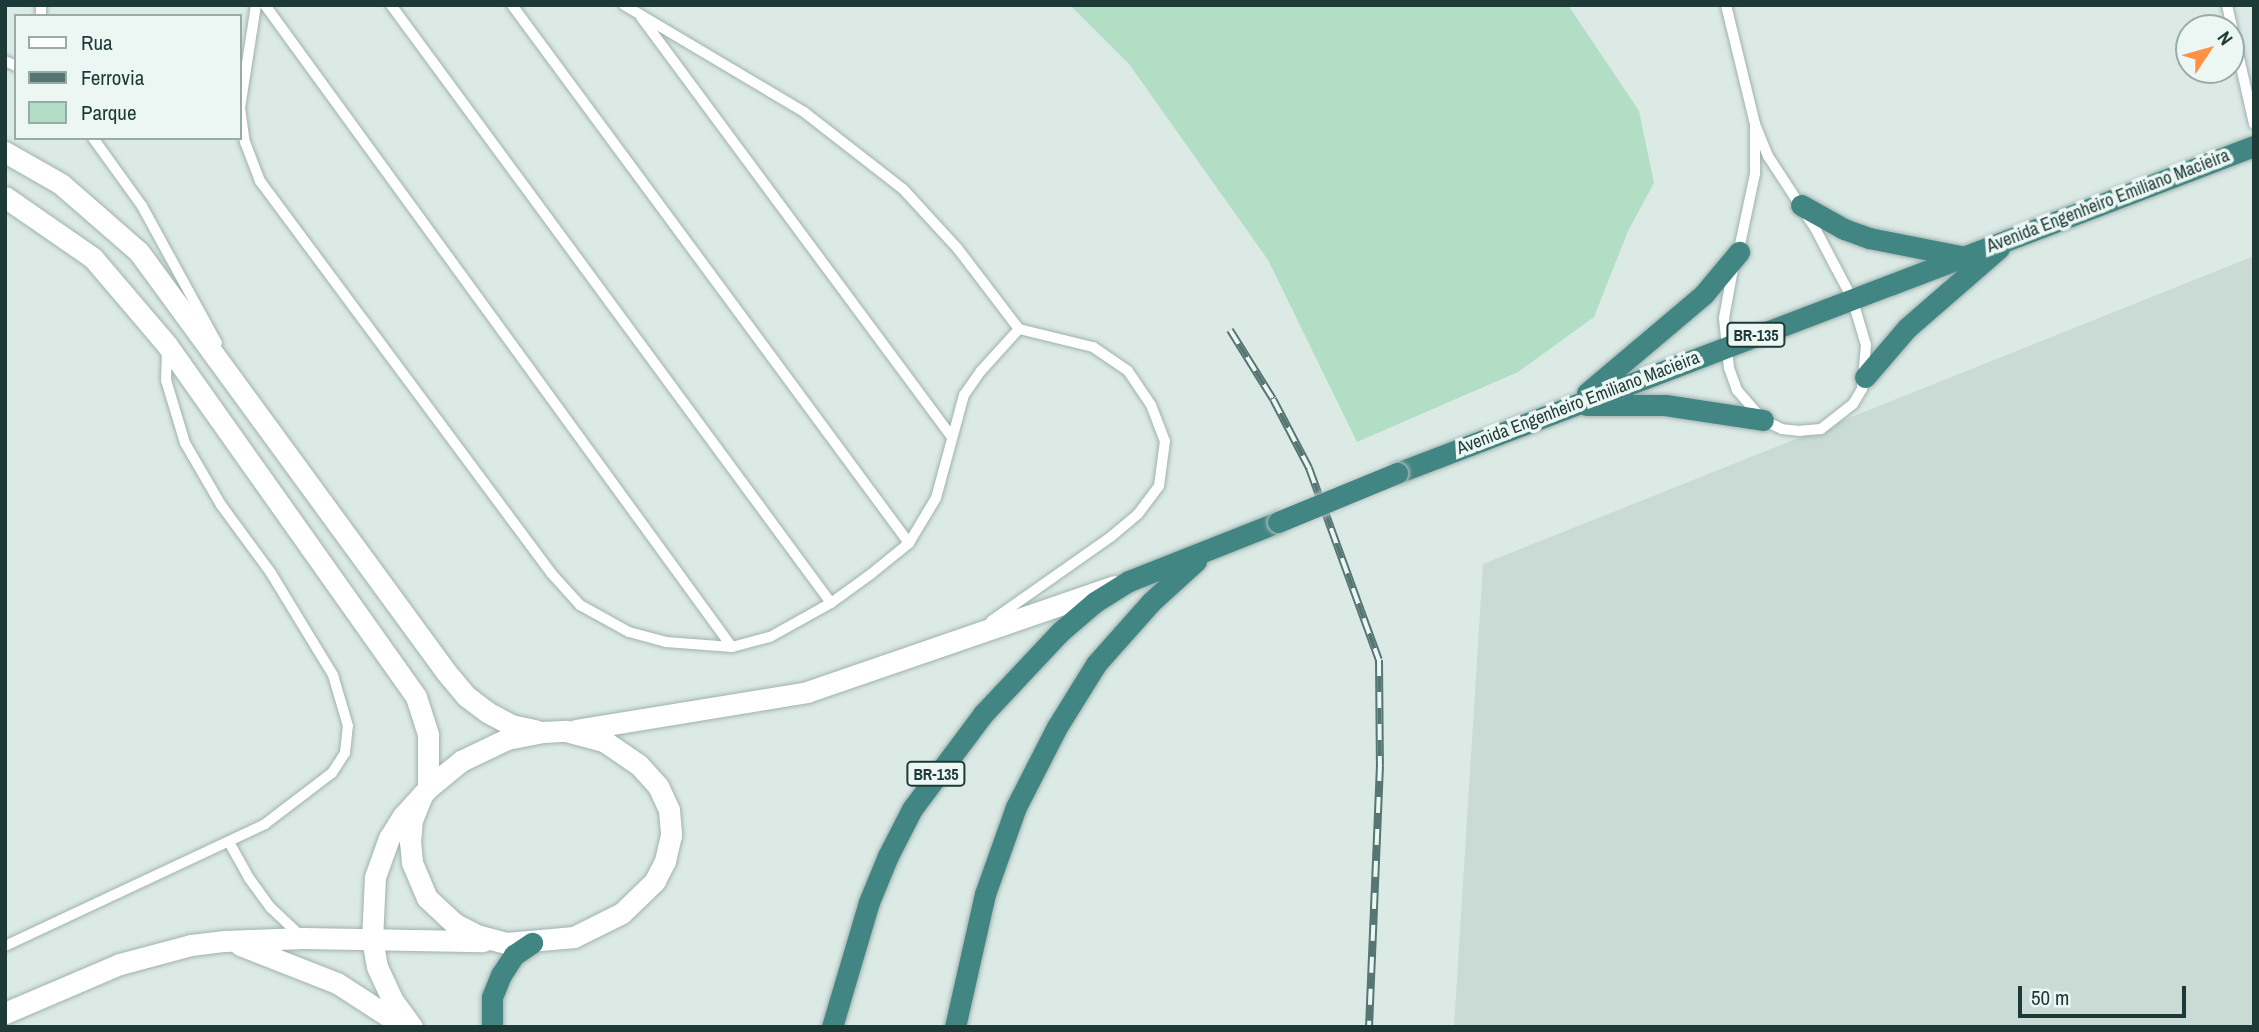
<!DOCTYPE html>
<html>
<head>
<meta charset="utf-8">
<style>
  body { margin:0 }
  #map { position:relative; width:2259px; height:1032px; overflow:hidden; background:#dceae6; font-family:"Archivo Narrow",sans-serif }
  div>[style] { position:absolute }
  .built>* { inset:0; background:#cadad5 }
  .green>* { inset:0; background:#b2dec5 }
  .roads { filter:drop-shadow(0 0 2px #9fb2ae) drop-shadow(0 0 2px #9fb2ae) }
  .service>* { height:10px; margin:-5px; padding:0 5px; transform-origin:5px; border-radius:5px; background:#fff }
  .tertiary>* { height:21px; margin:-10.5px; padding:0 10.5px; transform-origin:10.5px; border-radius:10.5px; background:#fff }
  .trunk>* { height:21px; margin:-10.5px; padding:0 10.5px; transform-origin:10.5px; border-radius:10.5px; background:#418682 }
  .rail>* { height:8px; margin-top:-4px; transform-origin:0; background:repeating-linear-gradient(90deg,#ecf7f3 0 16px,#567673 0 32px); box-sizing:border-box; border-block:2px solid #567673 }
  .bridges { filter:drop-shadow(0 0 2px #bbc4c3) drop-shadow(0 0 2px #bbc4c3) }
  .trunk-bridge>* { height:21px; margin:-10.5px; padding:0 10.5px; transform-origin:10.5px; border-radius:10.5px; background:#418682 }
  span { translate:-50% -50%; white-space:nowrap; text-align:center; line-height:1.15; -webkit-text-stroke:7px #ecf7f3; paint-order:stroke }
  .shield-label span { padding:2px 5px; background:#ecf7f3; border:2px solid; border-radius:5px; -webkit-text-stroke-width:0 }
  .shield-label { font-size:16px; color:#1d3a37; font-weight:700 }
  .street-label { font-size:18px; color:#1d3a37 }
  .frame { position:absolute; inset:0; border:7px solid #1d3a37; pointer-events:none }
  .legend { position:absolute; left:14px; top:14px; width:228px; height:126px; box-sizing:border-box; background:#ecf7f3; border:2px solid #99aba8; margin:0; padding:9px 12px; list-style:none; font-size:21px; color:#1d3a37 }
  .legend li { display:flex; align-items:center; gap:14px; height:35px }
  .legend b { width:35px; border:2px solid #99aba8 }
  .north { position:absolute; left:2175px; top:14px; width:70px; height:70px; box-sizing:border-box; background:#ecf7f3; border:2px solid #99aba8; border-radius:50%; rotate:54deg; font-size:19px; font-weight:700; line-height:28px; text-align:center; color:#1d3a37 }
  .north::after { content:''; display:block; margin:auto; width:24px; height:32px; background:#ff9145; clip-path:polygon(50% 0,100% 100%,50% 72%,0 100%) }
  .scale { position:absolute; left:2018px; top:986px; width:168px; height:32px; box-sizing:border-box; border:4px solid #1d3a37; border-top:0; padding-left:9px; font-size:21px; line-height:24px; white-space:nowrap; color:#1d3a37; -webkit-text-stroke:5px #ecf7f3; paint-order:stroke }
</style>
</head>
<body>
<div id="map">
  <div class="built">
    <div style="clip-path:polygon(2254px 256px,2254px 1027px,1454px 1027px,1483px 564px)"></div>
  </div>
  <div class="green">
    <div style="clip-path:polygon(1070px 5px,1568px 5px,1639px 111px,1654px 183px,1628px 231px,1594px 317px,1518px 372px,1357px 442px,1268px 260px,1129px 64px)"></div>
  </div>
  <div class="roads">
    <div class="service">
      <div style="left:256px;top:5px;width:104px;rotate:98.8deg"></div>
      <div style="left:240px;top:108px;width:34px;rotate:82deg"></div>
      <div style="left:245px;top:142px;width:42px;rotate:69deg"></div>
      <div style="left:260px;top:181px;width:488px;rotate:53.4deg"></div>
      <div style="left:551px;top:573px;width:43px;rotate:47.8deg"></div>
      <div style="left:580px;top:605px;width:56px;rotate:28.9deg"></div>
      <div style="left:629px;top:632px;width:38px;rotate:15deg"></div>
      <div style="left:666px;top:642px;width:66px;rotate:4.3deg"></div>
      <div style="left:732px;top:647px;width:39px;rotate:-15deg"></div>
      <div style="left:770px;top:637px;width:70px;rotate:-29.1deg"></div>
      <div style="left:831px;top:603px;width:49px;rotate:-35.9deg"></div>
      <div style="left:871px;top:574px;width:49px;rotate:-39.2deg"></div>
      <div style="left:909px;top:543px;width:52px;rotate:-59deg"></div>
      <div style="left:936px;top:498px;width:107px;rotate:-74.8deg"></div>
      <div style="left:964px;top:395px;width:29px;rotate:-55deg"></div>
      <div style="left:981px;top:371px;width:57px;rotate:-47.9deg"></div>
      <div style="left:265px;top:5px;width:794px;rotate:53.97deg"></div>
      <div style="left:391px;top:5px;width:742px;rotate:53.65deg"></div>
      <div style="left:512px;top:5px;width:669px;rotate:53.58deg"></div>
      <div style="left:624px;top:5px;width:209px;rotate:30.7deg"></div>
      <div style="left:804px;top:112px;width:125px;rotate:37.9deg"></div>
      <div style="left:903px;top:189px;width:81px;rotate:47.5deg"></div>
      <div style="left:958px;top:249px;width:101px;rotate:52.7deg"></div>
      <div style="left:1019px;top:329px;width:76px;rotate:13.7deg"></div>
      <div style="left:1093px;top:347px;width:42px;rotate:34.4deg"></div>
      <div style="left:1128px;top:371px;width:41px;rotate:55.9deg"></div>
      <div style="left:1151px;top:405px;width:39px;rotate:69deg"></div>
      <div style="left:1165px;top:441px;width:45px;rotate:97.6deg"></div>
      <div style="left:1159px;top:486px;width:35px;rotate:127deg"></div>
      <div style="left:1138px;top:514px;width:34px;rotate:140deg"></div>
      <div style="left:1112px;top:536px;width:148px;rotate:144.9deg"></div>
      <div style="left:1726px;top:5px;width:122px;rotate:76.3deg"></div>
      <div style="left:1755px;top:124px;width:35px;rotate:68deg"></div>
      <div style="left:1768px;top:156px;width:86px;rotate:56.9deg"></div>
      <div style="left:1815px;top:228px;width:45px;rotate:62.3deg"></div>
      <div style="left:1836px;top:268px;width:34px;rotate:62deg"></div>
      <div style="left:1852px;top:298px;width:49px;rotate:73.4deg"></div>
      <div style="left:1866px;top:345px;width:44px;rotate:95.2deg"></div>
      <div style="left:1862px;top:389px;width:17px;rotate:121deg"></div>
      <div style="left:1853px;top:404px;width:41px;rotate:142deg"></div>
      <div style="left:1821px;top:429px;width:21px;rotate:175deg"></div>
      <div style="left:1800px;top:431px;width:18px;rotate:-174deg"></div>
      <div style="left:1782px;top:429px;width:21px;rotate:-155deg"></div>
      <div style="left:1763px;top:420px;width:40px;rotate:-131deg"></div>
      <div style="left:1737px;top:390px;width:23px;rotate:-110deg"></div>
      <div style="left:1729px;top:368px;width:50px;rotate:-95.7deg"></div>
      <div style="left:1724px;top:318px;width:50px;rotate:-79.6deg"></div>
      <div style="left:2227px;top:5px;width:122px;rotate:77.2deg"></div>
      <div style="left:41px;top:16px;width:11px;rotate:-90deg"></div>
      <div style="left:641px;top:17px;width:521px;rotate:53.5deg"></div>
      <div style="left:5px;top:61px;width:12px;rotate:24deg"></div>
      <div style="left:93px;top:138px;width:84px;rotate:54.2deg"></div>
      <div style="left:142px;top:206px;width:156px;rotate:61.3deg"></div>
      <div style="left:1738px;top:254px;width:82px;rotate:-78deg"></div>
      <div style="left:1755px;top:174px;width:50px;rotate:-90deg"></div>
      <div style="left:229px;top:842px;width:41px;rotate:60.9deg"></div>
      <div style="left:249px;top:878px;width:36px;rotate:54deg"></div>
      <div style="left:270px;top:907px;width:44px;rotate:43.2deg"></div>
      <div style="left:5px;top:946px;width:287px;rotate:-25.1deg"></div>
      <div style="left:265px;top:824px;width:84px;rotate:-37.3deg"></div>
      <div style="left:332px;top:773px;width:24px;rotate:-57deg"></div>
      <div style="left:345px;top:753px;width:27px;rotate:-84deg"></div>
      <div style="left:348px;top:726px;width:53px;rotate:-106.4deg"></div>
      <div style="left:333px;top:675px;width:119px;rotate:-121.3deg"></div>
      <div style="left:271px;top:573px;width:84px;rotate:-126.3deg"></div>
      <div style="left:221px;top:505px;width:72px;rotate:-120.1deg"></div>
      <div style="left:185px;top:443px;width:66px;rotate:-106.8deg"></div>
      <div style="left:166px;top:380px;width:28px;rotate:-88deg"></div>
    </div>
    <div class="tertiary">
      <div style="left:5px;top:152px;width:64px;rotate:29.7deg"></div>
      <div style="left:61px;top:184px;width:103px;rotate:41.1deg"></div>
      <div style="left:139px;top:252px;width:520px;rotate:53.83deg"></div>
      <div style="left:446px;top:672px;width:31px;rotate:50deg"></div>
      <div style="left:466px;top:696px;width:26px;rotate:37deg"></div>
      <div style="left:487px;top:712px;width:27px;rotate:28deg"></div>
      <div style="left:511px;top:725px;width:25px;rotate:12deg"></div>
      <div style="left:5px;top:197px;width:107px;rotate:34.7deg"></div>
      <div style="left:93px;top:258px;width:114px;rotate:49.6deg"></div>
      <div style="left:167px;top:345px;width:431px;rotate:54.7deg"></div>
      <div style="left:416px;top:697px;width:40px;rotate:72deg"></div>
      <div style="left:428px;top:735px;width:53px;rotate:90deg"></div>
      <div style="left:576px;top:730px;width:234px;rotate:-9.3deg"></div>
      <div style="left:807px;top:692px;width:325px;rotate:-19deg"></div>
      <div style="left:240px;top:945px;width:104px;rotate:21.4deg"></div>
      <div style="left:337px;top:983px;width:81px;rotate:32.9deg"></div>
      <div style="left:5px;top:1013px;width:125px;rotate:-23.1deg"></div>
      <div style="left:120px;top:964px;width:73px;rotate:-15deg"></div>
      <div style="left:191px;top:945px;width:34px;rotate:-7deg"></div>
      <div style="left:225px;top:941px;width:78px;rotate:-2.2deg"></div>
      <div style="left:303px;top:938px;width:180px;rotate:1deg"></div>
      <div style="left:412px;top:1027px;width:34px;rotate:-126deg"></div>
      <div style="left:392px;top:999px;width:35px;rotate:-115deg"></div>
      <div style="left:377px;top:967px;width:27px;rotate:-100deg"></div>
      <div style="left:372px;top:940px;width:63px;rotate:-87.3deg"></div>
      <div style="left:375px;top:877px;width:41px;rotate:-70.3deg"></div>
      <div style="left:389px;top:838px;width:26px;rotate:-58deg"></div>
      <div style="left:403px;top:816px;width:38px;rotate:-48deg"></div>
      <div style="left:428px;top:788px;width:43px;rotate:-39.3deg"></div>
      <div style="left:461px;top:761px;width:51px;rotate:-25.6deg"></div>
      <div style="left:507px;top:739px;width:38px;rotate:-11deg"></div>
      <div style="left:544px;top:732px;width:22px;rotate:-3deg"></div>
      <div style="left:566px;top:731px;width:39px;rotate:15deg"></div>
      <div style="left:604px;top:741px;width:42px;rotate:34.4deg"></div>
      <div style="left:639px;top:765px;width:28px;rotate:48deg"></div>
      <div style="left:658px;top:786px;width:26px;rotate:65deg"></div>
      <div style="left:669px;top:810px;width:25px;rotate:85deg"></div>
      <div style="left:671px;top:835px;width:27px;rotate:103deg"></div>
      <div style="left:665px;top:861px;width:22px;rotate:117deg"></div>
      <div style="left:655px;top:881px;width:46px;rotate:135.9deg"></div>
      <div style="left:622px;top:913px;width:54px;rotate:153.4deg"></div>
      <div style="left:574px;top:937px;width:68px;rotate:175deg"></div>
      <div style="left:506px;top:943px;width:28px;rotate:-165deg"></div>
      <div style="left:479px;top:936px;width:27px;rotate:-153deg"></div>
      <div style="left:455px;top:924px;width:38px;rotate:-137deg"></div>
      <div style="left:427px;top:898px;width:38px;rotate:-113deg"></div>
      <div style="left:412px;top:863px;width:21px;rotate:-95deg"></div>
      <div style="left:410px;top:842px;width:22px;rotate:-85deg"></div>
      <div style="left:412px;top:820px;width:27px;rotate:-68deg"></div>
    </div>
    <div class="trunk">
      <div style="left:1801px;top:205px;width:49px;rotate:29.2deg"></div>
      <div style="left:1844px;top:229px;width:27px;rotate:20deg"></div>
      <div style="left:1869px;top:238px;width:93px;rotate:11.2deg"></div>
      <div style="left:1865px;top:377px;width:65px;rotate:-49.4deg"></div>
      <div style="left:1907px;top:328px;width:122px;rotate:-41deg"></div>
      <div style="left:1587px;top:393px;width:153px;rotate:-40.2deg"></div>
      <div style="left:1704px;top:294px;width:55px;rotate:-50.2deg"></div>
      <div style="left:1586px;top:405px;width:79px"></div>
      <div style="left:1665px;top:405px;width:99px;rotate:8.7deg"></div>
      <div style="left:1397px;top:473px;width:917px;rotate:-20.89deg"></div>
      <div style="left:492px;top:1027px;width:30px;rotate:-90deg"></div>
      <div style="left:492px;top:997px;width:24px;rotate:-68deg"></div>
      <div style="left:501px;top:975px;width:24px;rotate:-57deg"></div>
      <div style="left:514px;top:955px;width:22px;rotate:-34deg"></div>
      <div style="left:832px;top:1027px;width:130px;rotate:-73.5deg"></div>
      <div style="left:869px;top:902px;width:50px;rotate:-67.6deg"></div>
      <div style="left:888px;top:856px;width:53px;rotate:-62.9deg"></div>
      <div style="left:912px;top:809px;width:119px;rotate:-53.2deg"></div>
      <div style="left:983px;top:714px;width:112px;rotate:-46.8deg"></div>
      <div style="left:1060px;top:632px;width:46px;rotate:-40.6deg"></div>
      <div style="left:1095px;top:602px;width:40px;rotate:-32deg"></div>
      <div style="left:1129px;top:581px;width:160px;rotate:-21.6deg"></div>
      <div style="left:955px;top:1027px;width:136px;rotate:-77.3deg"></div>
      <div style="left:985px;top:894px;width:92px;rotate:-70.4deg"></div>
      <div style="left:1016px;top:807px;width:90px;rotate:-62.9deg"></div>
      <div style="left:1057px;top:727px;width:74px;rotate:-58.2deg"></div>
      <div style="left:1096px;top:664px;width:83px;rotate:-48.4deg"></div>
      <div style="left:1151px;top:602px;width:61px;rotate:-42.3deg"></div>
    </div>
  </div>
  <div class="rail">
    <div style="left:1230px;top:330px;width:81px;rotate:58.1deg"></div>
    <div style="left:1273px;top:399px;width:78px;rotate:62.4deg"></div>
    <div style="left:1309px;top:468px;width:204px;rotate:70deg"></div>
    <div style="left:1379px;top:660px;width:105px;rotate:89.5deg"></div>
    <div style="left:1380px;top:765px;width:262px;rotate:92.4deg"></div>
  </div>
  <div class="bridges">
    <div class="trunk-bridge">
      <div style="left:1278px;top:522px;width:129px;rotate:-22.4deg"></div>
    </div>
  </div>
  <div class="shield-label">
    <span style="left:1756px;top:335px">BR-135</span>
    <span style="left:936px;top:774px">BR-135</span>
  </div>
  <div class="street-label">
    <span style="left:2108px;top:201px;rotate:-21deg">Avenida Engenheiro Emiliano Macieira</span>
    <span style="left:1578px;top:403px;rotate:-21deg">Avenida Engenheiro Emiliano Macieira</span>
  </div>
  <div class="frame"></div>
  <ul class="legend">
  <li><b style="height:9px;background:#fff"></b>Rua</li>
  <li><b style="height:9px;background:#567673"></b>Ferrovia</li>
  <li><b style="height:19px;background:#b2dec5"></b>Parque</li>
  </ul>
  <div class="north">N</div>
  <div class="scale">50 m</div>
</div>
</body>
</html>
